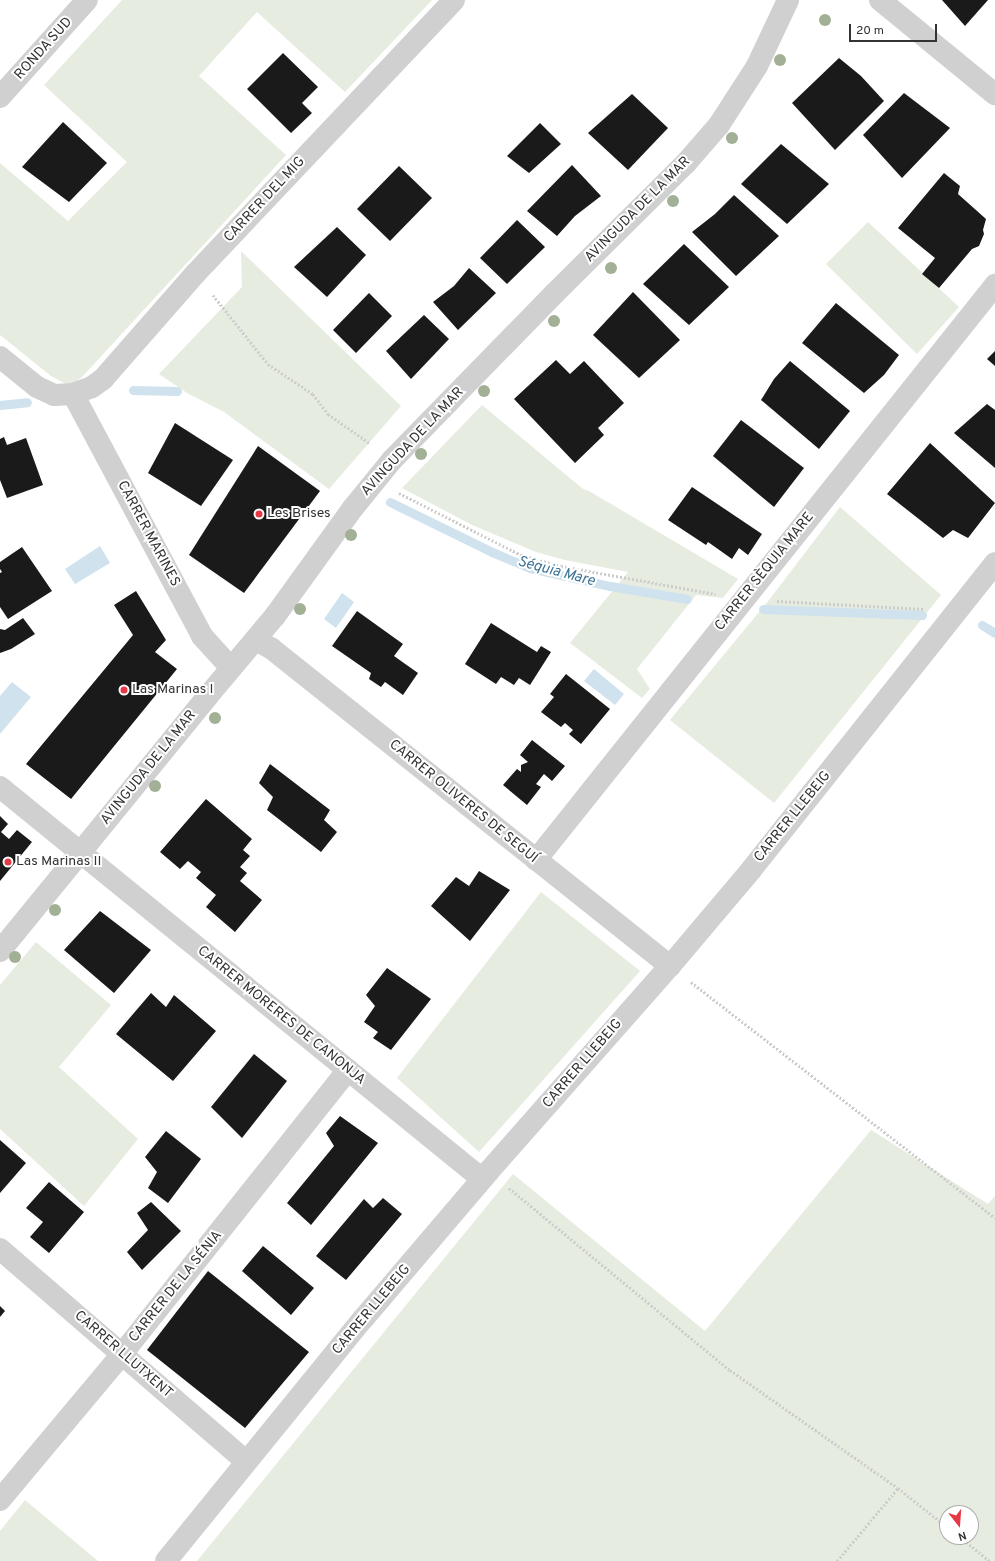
<!DOCTYPE html>
<html>
<head>
<meta charset="utf-8">
<style>
  body { margin:0 }
  #map { position:relative; width:995px; height:1561px; overflow:hidden; background:#fff; font-family:Overpass,sans-serif }
  div>[style] { position:absolute }
  .green>* { inset:0; background:#e6ecdf }
  .water>* { inset:0; background:#cfe2ee }
  .stream>* { height:9px; margin:-4.5px; padding:0 4.5px; transform-origin:4.5px; border-radius:4.5px; background:#cfe2ee }
  .building>* { inset:0; background:#1a1a1a }
  .path>* { height:2.5px; margin-top:-1.25px; transform-origin:0; background:repeating-linear-gradient(90deg,#cdcdcd 0 2px,transparent 0 4px) }
  .minor>* { height:22px; margin:-11px; padding:0 11px; transform-origin:11px; border-radius:11px; background:#d0d0d0 }
  .trees>* { width:12px; height:12px; margin:-6px; border-radius:50%; background:#a2b095 }
  .dots>* { width:11px; height:11px; translate:-50% -50%; box-sizing:border-box; border:2px solid #fff; border-radius:50% }
  span { translate:-50% -50%; white-space:nowrap; text-align:center; line-height:1.15; -webkit-text-stroke:4px #fff; paint-order:stroke }
  .street-label { font-size:14px; color:#333 }
  .poi-label { font-size:14px; color:#333 }
  .left { translate:0 -50%; text-align:left }
  .water-label { font-size:15px; color:#3f7597; font-style:italic }
  .north { position:absolute; left:939px; top:1505px; width:40px; height:40px; box-sizing:border-box; background:#fff; border:1px solid #adadad; border-radius:50%; rotate:163deg; font-size:11px; font-weight:700; line-height:16px; text-align:center; color:#333 }
  .north::after { content:''; display:block; margin:auto; width:14px; height:18px; background:#e63946; clip-path:polygon(50% 0,100% 100%,50% 72%,0 100%) }
  .scale { position:absolute; left:849px; top:24px; width:88px; height:18px; box-sizing:border-box; border:2px solid #333; border-top:0; padding-left:5px; font-size:12px; line-height:14px; white-space:nowrap; color:#333; -webkit-text-stroke:3px #fff; paint-order:stroke }
</style>
</head>
<body>
<div id="map">
  <div class="green">
    <div style="clip-path:polygon(122px 0,432px 0,345px 92px,257px 12px,199px 76px,286px 155px,83px 376px,75px 383px,66px 384px,51px 376px,0 335px,0 163px,68px 221px,127px 162px,44px 85px)"></div>
    <div style="clip-path:polygon(868px 222px,959px 307px,917px 354px,826px 264px)"></div>
    <div style="clip-path:polygon(241px 251px,401px 406px,329px 489px,224px 412px,187px 393px,159px 374px,242px 287px)"></div>
    <div style="clip-path:polygon(482px 405px,583px 489px,589px 491px,738px 579px,723px 598px,696px 595px,637px 669px,650px 689px,642px 698px,570px 643px,628px 572px,565px 560px,536px 552px,472px 525px,402px 488px)"></div>
    <div style="clip-path:polygon(840px 507px,941px 595px,774px 803px,670px 720px,769px 600px)"></div>
    <div style="clip-path:polygon(541px 892px,640px 971px,479px 1152px,397px 1078px)"></div>
    <div style="clip-path:polygon(36px 942px,111px 1005px,59px 1067px,138px 1139px,84px 1206px,0 1129px,0 985px)"></div>
    <div style="clip-path:polygon(evenodd,871px 1130px,988px 1204px,995px 1196px,995px 1561px,197px 1561px,513px 1174px,705px 1331px,871px 1130px,947px 1513px,971px 1513px,971px 1537px,947px 1537px,947px 1513px)"></div>
    <div style="clip-path:polygon(25px 1500px,98px 1561px,0 1561px,0 1531px)"></div>
  </div>
  <div class="water">
    <div style="clip-path:polygon(100px 546px,110px 563px,75px 584px,65px 569px)"></div>
    <div style="clip-path:polygon(342px 593px,354px 602px,336px 628px,324px 619px)"></div>
    <div style="clip-path:polygon(594px 669px,624px 694px,615px 705px,584px 681px)"></div>
    <div style="clip-path:polygon(12px 682px,31px 697px,0 734px,0 696px)"></div>
  </div>
  <div class="stream">
    <div style="left:133px;top:390px;width:44px;rotate:1.3deg"></div>
    <div style="left:0;top:405px;width:27px;rotate:-6deg"></div>
    <div style="left:390px;top:502px;width:114px;rotate:26.1deg"></div>
    <div style="left:492px;top:552px;width:41px;rotate:22.8deg"></div>
    <div style="left:530px;top:568px;width:82px;rotate:12.7deg"></div>
    <div style="left:610px;top:586px;width:78px;rotate:9.6deg"></div>
    <div style="left:763px;top:609px;width:159px;rotate:2.2deg"></div>
    <div style="left:982px;top:625px;width:15px;rotate:32deg"></div>
  </div>
  <div class="building">
    <div style="clip-path:polygon(942px 0,988px 0,965px 26px)"></div>
    <div style="clip-path:polygon(283px 53px,318px 87px,302px 103px,312px 113px,291px 133px,247px 89px)"></div>
    <div style="clip-path:polygon(839px 58px,861px 76px,884px 101px,835px 150px,792px 103px)"></div>
    <div style="clip-path:polygon(904px 93px,950px 128px,902px 178px,863px 135px)"></div>
    <div style="clip-path:polygon(632px 94px,668px 128px,628px 170px,588px 133px)"></div>
    <div style="clip-path:polygon(63px 122px,107px 163px,69px 202px,22px 167px)"></div>
    <div style="clip-path:polygon(540px 123px,561px 144px,529px 173px,507px 156px)"></div>
    <div style="clip-path:polygon(781px 144px,829px 184px,787px 224px,741px 184px)"></div>
    <div style="clip-path:polygon(572px 165px,601px 196px,575px 216px,557px 236px,527px 211px)"></div>
    <div style="clip-path:polygon(399px 166px,432px 198px,390px 241px,357px 209px)"></div>
    <div style="clip-path:polygon(944px 173px,960px 186px,958px 194px,986px 219px,983px 230px,984px 234px,979px 246px,972px 249px,939px 288px,922px 274px,935px 258px,898px 228px)"></div>
    <div style="clip-path:polygon(734px 195px,779px 236px,736px 276px,692px 232px,715px 214px)"></div>
    <div style="clip-path:polygon(517px 220px,545px 247px,507px 284px,480px 258px)"></div>
    <div style="clip-path:polygon(337px 227px,366px 255px,327px 297px,294px 267px)"></div>
    <div style="clip-path:polygon(684px 244px,729px 287px,689px 325px,643px 284px)"></div>
    <div style="clip-path:polygon(469px 268px,496px 293px,458px 330px,433px 302px,454px 286px)"></div>
    <div style="clip-path:polygon(633px 292px,680px 340px,639px 378px,593px 335px)"></div>
    <div style="clip-path:polygon(369px 293px,392px 316px,356px 353px,333px 330px)"></div>
    <div style="clip-path:polygon(836px 303px,899px 355px,884px 375px,864px 393px,802px 343px)"></div>
    <div style="clip-path:polygon(424px 315px,449px 339px,411px 379px,386px 351px)"></div>
    <div style="clip-path:polygon(995px 351px,995px 366px,987px 359px)"></div>
    <div style="clip-path:polygon(556px 360px,570px 374px,584px 361px,624px 403px,598px 428px,604px 435px,575px 463px,514px 399px)"></div>
    <div style="clip-path:polygon(790px 361px,850px 411px,819px 449px,761px 400px,774px 379px)"></div>
    <div style="clip-path:polygon(987px 404px,995px 410px,995px 468px,954px 433px)"></div>
    <div style="clip-path:polygon(741px 420px,804px 468px,774px 507px,713px 456px)"></div>
    <div style="clip-path:polygon(175px 423px,233px 460px,201px 506px,148px 473px)"></div>
    <div style="clip-path:polygon(4px 437px,7px 445px,26px 438px,43px 485px,7px 498px,0 480px,0 439px)"></div>
    <div style="clip-path:polygon(930px 443px,995px 503px,968px 538px,953px 530px,943px 538px,887px 494px)"></div>
    <div style="clip-path:polygon(258px 446px,320px 491px,244px 593px,189px 555px)"></div>
    <div style="clip-path:polygon(692px 487px,762px 534px,748px 555px,739px 548px,732px 559px,708px 542px,706px 545px,668px 520px)"></div>
    <div style="clip-path:polygon(22px 547px,52px 591px,8px 619px,0 607px,0 573px,2px 572px,0 569px,0 562px)"></div>
    <div style="clip-path:polygon(136px 591px,166px 640px,155px 652px,177px 669px,71px 799px,26px 764px,133px 635px,114px 605px)"></div>
    <div style="clip-path:polygon(357px 611px,403px 644px,394px 656px,418px 673px,403px 695px,385px 682px,381px 687px,369px 679px,371px 673px,332px 646px)"></div>
    <div style="clip-path:polygon(23px 618px,35px 634px,11px 649px,0 653px,0 629px,5px 630px)"></div>
    <div style="clip-path:polygon(491px 623px,537px 652px,541px 646px,551px 652px,530px 685px,519px 678px,514px 685px,501px 677px,496px 684px,465px 664px)"></div>
    <div style="clip-path:polygon(566px 674px,610px 709px,581px 744px,569px 734px,573px 730px,565px 723px,561px 727px,541px 712px,554px 697px,550px 694px)"></div>
    <div style="clip-path:polygon(532px 740px,565px 766px,552px 781px,544px 774px,536px 784px,541px 787px,527px 805px,503px 785px,517px 769px,521px 772px,521px 765px,528px 762px,520px 755px)"></div>
    <div style="clip-path:polygon(270px 764px,330px 810px,324px 820px,337px 832px,321px 852px,267px 810px,273px 797px,259px 783px)"></div>
    <div style="clip-path:polygon(206px 799px,252px 839px,243px 850px,250px 856px,240px 867px,247px 873px,240px 881px,262px 900px,235px 932px,206px 907px,216px 895px,196px 878px,201px 872px,188px 861px,180px 869px,160px 852px)"></div>
    <div style="clip-path:polygon(0 816px,8px 824px,1px 832px,9px 839px,17px 830px,32px 842px,0 881px)"></div>
    <div style="clip-path:polygon(479px 871px,510px 890px,470px 941px,431px 906px,456px 877px,469px 886px)"></div>
    <div style="clip-path:polygon(100px 911px,151px 950px,114px 993px,64px 950px)"></div>
    <div style="clip-path:polygon(387px 968px,431px 999px,391px 1050px,373px 1038px,378px 1032px,364px 1022px,375px 1006px,366px 995px)"></div>
    <div style="clip-path:polygon(151px 993px,166px 1007px,174px 995px,216px 1031px,173px 1081px,116px 1034px)"></div>
    <div style="clip-path:polygon(254px 1054px,287px 1081px,242px 1138px,211px 1107px)"></div>
    <div style="clip-path:polygon(340px 1116px,378px 1143px,311px 1225px,287px 1203px,334px 1146px,326px 1133px)"></div>
    <div style="clip-path:polygon(166px 1131px,201px 1159px,168px 1203px,148px 1188px,157px 1172px,145px 1157px)"></div>
    <div style="clip-path:polygon(0 1140px,26px 1163px,0 1193px)"></div>
    <div style="clip-path:polygon(49px 1182px,84px 1212px,49px 1253px,30px 1237px,43px 1222px,26px 1208px)"></div>
    <div style="clip-path:polygon(383px 1198px,402px 1214px,346px 1280px,316px 1256px,364px 1199px,373px 1208px)"></div>
    <div style="clip-path:polygon(151px 1202px,181px 1231px,142px 1270px,127px 1252px,148px 1230px,137px 1213px)"></div>
    <div style="clip-path:polygon(263px 1246px,314px 1288px,291px 1315px,242px 1271px)"></div>
    <div style="clip-path:polygon(208px 1271px,309px 1352px,245px 1428px,147px 1350px)"></div>
    <div style="clip-path:polygon(0 1306px,5px 1311px,0 1317px)"></div>
  </div>
  <div class="path">
    <div style="left:213px;top:295px;width:88px;rotate:51.4deg"></div>
    <div style="left:268px;top:364px;width:54px;rotate:33.7deg"></div>
    <div style="left:313px;top:394px;width:25px;rotate:53deg"></div>
    <div style="left:328px;top:414px;width:52px;rotate:34.9deg"></div>
    <div style="left:399px;top:493px;width:137px;rotate:26.9deg"></div>
    <div style="left:521px;top:555px;width:41px;rotate:15.4deg"></div>
    <div style="left:561px;top:566px;width:157px;rotate:10.3deg"></div>
    <div style="left:777px;top:601px;width:147px;rotate:3.1deg"></div>
    <div style="left:691px;top:982px;width:385px;rotate:37.8deg"></div>
    <div style="left:509px;top:1188px;width:286px;rotate:39.5deg"></div>
    <div style="left:730px;top:1370px;width:205px;rotate:35.1deg"></div>
    <div style="left:898px;top:1488px;width:63px;rotate:38.5deg"></div>
    <div style="left:960px;top:1537px;width:38px;rotate:39deg"></div>
    <div style="left:837px;top:1561px;width:95px;rotate:-50.1deg"></div>
  </div>
  <div class="minor">
    <div style="left:880px;top:0;width:149px;rotate:39.3deg"></div>
    <div style="left:0;top:97px;width:130px;rotate:-48.1deg"></div>
    <div style="left:0;top:357px;width:48px;rotate:39deg"></div>
    <div style="left:37px;top:387px;width:19px;rotate:25deg"></div>
    <div style="left:54px;top:395px;width:19px;rotate:-3deg"></div>
    <div style="left:73px;top:394px;width:20px;rotate:-20deg"></div>
    <div style="left:92px;top:387px;width:14px;rotate:-36deg"></div>
    <div style="left:103px;top:379px;width:140px;rotate:-48.8deg"></div>
    <div style="left:195px;top:274px;width:377px;rotate:-46.6deg"></div>
    <div style="left:73px;top:394px;width:274px;rotate:61.9deg"></div>
    <div style="left:202px;top:636px;width:43px;rotate:47.8deg"></div>
    <div style="left:256px;top:640px;width:18px;rotate:29deg"></div>
    <div style="left:272px;top:649px;width:509px;rotate:38.54deg"></div>
    <div style="left:0;top:787px;width:621px;rotate:39.12deg"></div>
    <div style="left:536px;top:860px;width:736px;rotate:-51.4deg"></div>
    <div style="left:0;top:951px;width:328px;rotate:-50.8deg"></div>
    <div style="left:207px;top:697px;width:106px;rotate:-50deg"></div>
    <div style="left:275px;top:616px;width:133px;rotate:-54.2deg"></div>
    <div style="left:353px;top:508px;width:62px;rotate:-50.9deg"></div>
    <div style="left:392px;top:460px;width:233px;rotate:-45.7deg"></div>
    <div style="left:555px;top:293px;width:185px;rotate:-44.8deg"></div>
    <div style="left:686px;top:163px;width:50px;rotate:-49deg"></div>
    <div style="left:719px;top:125px;width:70px;rotate:-57.2deg"></div>
    <div style="left:757px;top:66px;width:73px;rotate:-64.8deg"></div>
    <div style="left:0;top:1249px;width:325px;rotate:40.8deg"></div>
    <div style="left:0;top:1500px;width:190px;rotate:-50.1deg"></div>
    <div style="left:122px;top:1354px;width:363px;rotate:-51.5deg"></div>
    <div style="left:166px;top:1561px;width:312px;rotate:-50.9deg"></div>
    <div style="left:363px;top:1319px;width:194px;rotate:-49.6deg"></div>
    <div style="left:489px;top:1171px;width:273px;rotate:-48.6deg"></div>
    <div style="left:670px;top:966px;width:126px;rotate:-49.8deg"></div>
    <div style="left:751px;top:870px;width:392px;rotate:-51.5deg"></div>
  </div>
  <div class="trees">
    <div style="left:825px;top:20px"></div>
    <div style="left:780px;top:60px"></div>
    <div style="left:732px;top:138px"></div>
    <div style="left:673px;top:201px"></div>
    <div style="left:611px;top:268px"></div>
    <div style="left:554px;top:321px"></div>
    <div style="left:484px;top:391px"></div>
    <div style="left:421px;top:454px"></div>
    <div style="left:351px;top:535px"></div>
    <div style="left:300px;top:609px"></div>
    <div style="left:215px;top:718px"></div>
    <div style="left:155px;top:786px"></div>
    <div style="left:55px;top:910px"></div>
    <div style="left:15px;top:957px"></div>
  </div>
  <div class="dots">
    <div style="left:259px;top:514px;background:#e63946"></div>
    <div style="left:124px;top:690px;background:#e63946"></div>
    <div style="left:8px;top:862px;background:#e63946"></div>
  </div>
  <div class="street-label">
    <span style="left:44px;top:49px;rotate:-48deg">RONDA SUD</span>
    <span style="left:265px;top:200px;rotate:-47deg">CARRER DEL MIG</span>
    <span style="left:638px;top:210px;rotate:-45deg">AVINGUDA DE LA MAR</span>
    <span style="left:413px;top:442px;rotate:-47deg">AVINGUDA DE LA MAR</span>
    <span style="left:148px;top:534px;rotate:62deg">CARRER MARINES</span>
    <span style="left:765px;top:572px;rotate:-51deg">CARRER SÈQUIA MARE</span>
    <span style="left:149px;top:768px;rotate:-51deg">AVINGUDA DE LA MAR</span>
    <span style="left:463px;top:802px;rotate:39deg">CARRER OLIVERES DE SEGUÍ</span>
    <span style="left:793px;top:817px;rotate:-51deg">CARRER LLEBEIG</span>
    <span style="left:281px;top:1016px;rotate:39deg">CARRER MORERES DE CANONJA</span>
    <span style="left:583px;top:1064px;rotate:-49deg">CARRER LLEBEIG</span>
    <span style="left:176px;top:1287px;rotate:-51deg">CARRER DE LA SÉNIA</span>
    <span style="left:372px;top:1310px;rotate:-50deg">CARRER LLEBEIG</span>
    <span style="left:123px;top:1355px;rotate:41deg">CARRER LLUTXENT</span>
  </div>
  <div class="poi-label">
    <span class="left" style="left:267px;top:514px">Les Brises</span>
    <span class="left" style="left:132px;top:690px">Las Marinas I</span>
    <span class="left" style="left:16px;top:862px">Las Marinas II</span>
  </div>
  <div class="water-label">
    <span style="left:556px;top:572px;rotate:15deg">Séquia Mare</span>
  </div>
  <div class="north">N</div>
  <div class="scale">20 m</div>
</div>
</body>
</html>
